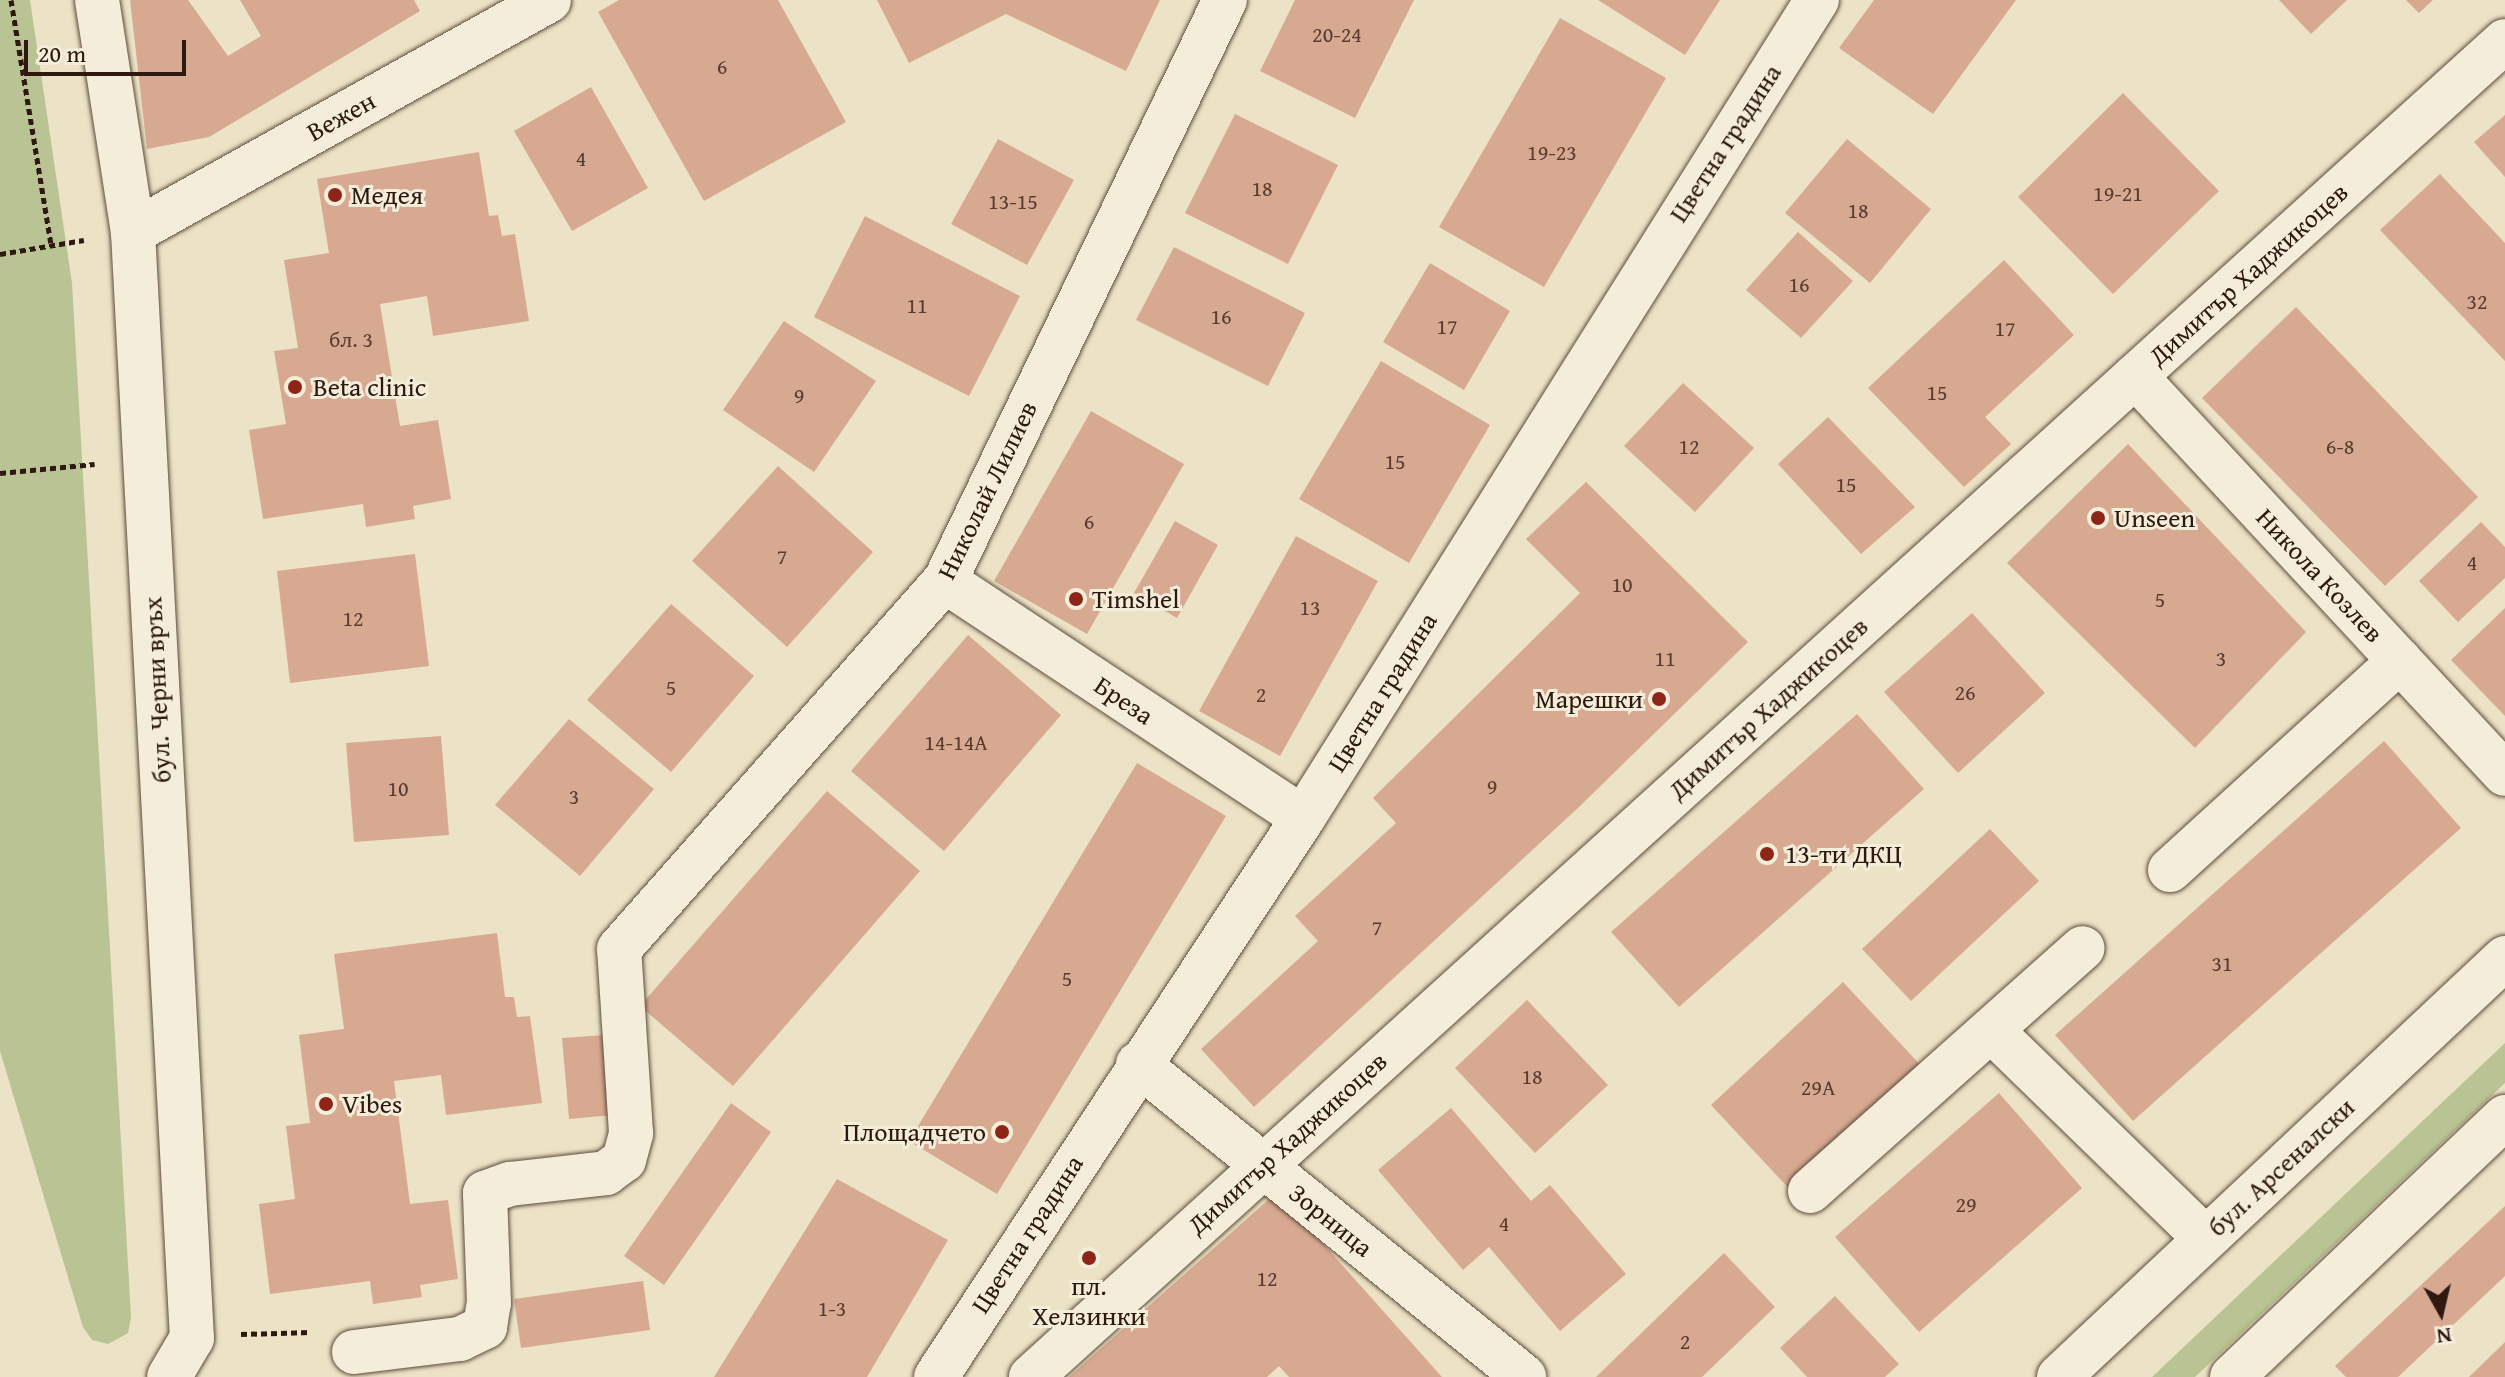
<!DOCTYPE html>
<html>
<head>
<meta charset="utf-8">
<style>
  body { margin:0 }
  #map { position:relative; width:2505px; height:1377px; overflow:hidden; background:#ece3c6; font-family:"Gentium Book Plus",serif }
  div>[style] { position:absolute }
  .green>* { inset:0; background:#bac393 }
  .building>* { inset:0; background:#d8a991 }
  .path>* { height:5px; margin-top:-2.5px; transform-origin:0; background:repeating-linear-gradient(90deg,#2e180f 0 6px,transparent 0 10px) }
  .roads { filter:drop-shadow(0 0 2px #5e4b3d) drop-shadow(0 0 2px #5e4b3d) }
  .minor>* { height:44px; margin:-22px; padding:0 22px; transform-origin:22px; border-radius:22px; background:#f3edda }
  .dots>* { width:22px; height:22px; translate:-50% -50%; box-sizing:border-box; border:4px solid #f3edda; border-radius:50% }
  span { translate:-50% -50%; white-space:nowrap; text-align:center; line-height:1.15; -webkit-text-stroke:6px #f3edda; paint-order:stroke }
  .number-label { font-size:22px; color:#583c30 }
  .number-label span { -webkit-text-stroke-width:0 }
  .street-label { font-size:26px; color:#2e180f }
  .poi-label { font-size:26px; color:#2e180f }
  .left { translate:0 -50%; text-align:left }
  .right { translate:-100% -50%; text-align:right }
  .north { position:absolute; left:2401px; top:1273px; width:80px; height:80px; -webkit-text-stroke:6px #f3edda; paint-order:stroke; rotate:172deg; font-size:22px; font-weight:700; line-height:32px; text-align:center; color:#2e180f }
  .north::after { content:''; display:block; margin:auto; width:28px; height:36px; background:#2e180f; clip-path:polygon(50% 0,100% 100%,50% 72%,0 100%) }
  .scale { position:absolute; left:24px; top:40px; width:162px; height:36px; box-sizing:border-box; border:4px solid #2e180f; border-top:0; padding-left:10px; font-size:24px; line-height:28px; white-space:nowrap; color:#2e180f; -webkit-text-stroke:6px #f3edda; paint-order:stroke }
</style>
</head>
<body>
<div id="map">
  <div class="green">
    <div style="clip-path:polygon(0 0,30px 0,72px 283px,131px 1317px,128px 1333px,108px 1344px,92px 1340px,83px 1327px,0 1051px)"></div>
    <div style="clip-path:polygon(2505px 1043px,2505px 1083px,2195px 1377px,2152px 1377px)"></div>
  </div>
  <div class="building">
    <div style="clip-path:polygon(130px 0,188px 0,228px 56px,261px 36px,240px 0,414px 0,420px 11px,209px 137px,147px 149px)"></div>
    <div style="clip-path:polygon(619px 0,778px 0,846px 122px,704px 201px,598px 12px)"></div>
    <div style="clip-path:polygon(877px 0,1160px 0,1126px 71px,1006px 14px,909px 63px)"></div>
    <div style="clip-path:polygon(1295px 0,1414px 0,1355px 118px,1260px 71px)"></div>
    <div style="clip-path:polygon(1598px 0,1720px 0,1685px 55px)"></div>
    <div style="clip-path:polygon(1874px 0,2016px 0,1933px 114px,1839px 48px)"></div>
    <div style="clip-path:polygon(2279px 0,2347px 0,2311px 34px)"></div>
    <div style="clip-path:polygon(2406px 0,2433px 0,2419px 13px)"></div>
    <div style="clip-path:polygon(1560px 18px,1666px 78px,1544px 287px,1439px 227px)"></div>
    <div style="clip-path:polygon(591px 87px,648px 188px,572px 231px,514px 131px)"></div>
    <div style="clip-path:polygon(2123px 93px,2219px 191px,2113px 294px,2018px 197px)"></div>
    <div style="clip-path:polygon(1235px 114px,1338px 165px,1288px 264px,1185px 213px)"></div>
    <div style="clip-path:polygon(2505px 115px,2505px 177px,2474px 142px)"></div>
    <div style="clip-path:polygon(998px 139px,1074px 180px,1027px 265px,951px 224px)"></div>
    <div style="clip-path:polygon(1847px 139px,1931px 209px,1870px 283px,1785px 213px)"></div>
    <div style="clip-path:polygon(479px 152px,489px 216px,498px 215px,502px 236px,515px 234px,529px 321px,433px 336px,427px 296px,380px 304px,400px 426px,438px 420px,451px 499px,413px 506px,415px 519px,366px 527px,363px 504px,263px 519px,249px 430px,286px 424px,274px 351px,298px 348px,284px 260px,329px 253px,317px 179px)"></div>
    <div style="clip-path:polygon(2440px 174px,2505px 243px,2505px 361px,2380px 230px)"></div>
    <div style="clip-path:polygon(865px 216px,1020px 296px,969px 396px,814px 317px)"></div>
    <div style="clip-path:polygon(1798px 232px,1853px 281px,1801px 338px,1746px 290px)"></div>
    <div style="clip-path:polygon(1174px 247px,1305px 313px,1268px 386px,1136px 320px)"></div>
    <div style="clip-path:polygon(2004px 260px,2074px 335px,1985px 417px,2011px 444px,1964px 487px,1868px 388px)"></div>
    <div style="clip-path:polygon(1430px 263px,1510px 311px,1464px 390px,1383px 342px)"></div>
    <div style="clip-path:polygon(2296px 307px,2478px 497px,2385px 586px,2202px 398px)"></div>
    <div style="clip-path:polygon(784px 321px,876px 381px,814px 472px,723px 410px)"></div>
    <div style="clip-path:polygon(1381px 361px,1490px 425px,1409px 563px,1299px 499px)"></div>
    <div style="clip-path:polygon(1683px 383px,1754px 448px,1695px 512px,1624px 446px)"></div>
    <div style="clip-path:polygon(1091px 411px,1184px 464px,1087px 634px,994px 581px)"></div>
    <div style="clip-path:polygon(1828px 417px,1915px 507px,1861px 554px,1778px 464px)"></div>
    <div style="clip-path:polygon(2128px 444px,2306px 632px,2195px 748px,2007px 563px)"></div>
    <div style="clip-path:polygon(778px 466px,873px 552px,787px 647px,692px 561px)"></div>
    <div style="clip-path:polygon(1586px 482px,1748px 642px,1579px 807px,1254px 1107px,1201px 1049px,1318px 941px,1295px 916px,1396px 823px,1373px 798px,1580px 593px,1526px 539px)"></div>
    <div style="clip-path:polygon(1175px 521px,1218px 545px,1177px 618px,1134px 593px)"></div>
    <div style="clip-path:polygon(2481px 522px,2505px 547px,2505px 578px,2458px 622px,2419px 581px)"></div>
    <div style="clip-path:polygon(1296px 536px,1378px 581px,1280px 756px,1199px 711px)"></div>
    <div style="clip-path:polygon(415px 554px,429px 666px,290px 683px,277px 571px)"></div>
    <div style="clip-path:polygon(671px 604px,754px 676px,671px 772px,587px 700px)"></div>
    <div style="clip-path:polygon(2505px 608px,2505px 716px,2451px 660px)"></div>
    <div style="clip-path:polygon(1972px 613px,2045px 693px,1958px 773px,1884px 692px)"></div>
    <div style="clip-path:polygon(968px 635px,1061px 715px,944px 851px,851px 771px)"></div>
    <div style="clip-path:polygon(1857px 714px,1924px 789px,1679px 1007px,1611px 932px)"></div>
    <div style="clip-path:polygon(569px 719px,654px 789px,580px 876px,495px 805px)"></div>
    <div style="clip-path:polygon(441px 736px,449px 835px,354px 842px,346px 743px)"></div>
    <div style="clip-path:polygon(2384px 741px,2461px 828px,2133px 1121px,2055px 1035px)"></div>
    <div style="clip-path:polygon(1137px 763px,1226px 816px,997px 1194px,909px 1141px)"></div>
    <div style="clip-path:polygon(827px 791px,920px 871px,733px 1086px,640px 1006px)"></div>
    <div style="clip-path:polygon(1990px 829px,2039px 881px,1911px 1001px,1862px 949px)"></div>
    <div style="clip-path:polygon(497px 933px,505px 997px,514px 997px,517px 1017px,530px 1016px,542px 1103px,446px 1115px,441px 1075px,394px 1081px,410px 1204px,448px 1200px,458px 1279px,420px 1285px,422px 1297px,373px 1304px,370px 1281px,270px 1294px,259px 1204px,295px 1199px,286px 1126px,310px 1123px,299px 1035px,344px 1029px,334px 954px)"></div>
    <div style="clip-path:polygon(1843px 982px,1926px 1071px,1794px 1194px,1711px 1105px)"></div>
    <div style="clip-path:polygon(1527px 1000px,1608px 1085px,1535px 1153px,1455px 1068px)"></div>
    <div style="clip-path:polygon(605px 1035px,613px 1115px,569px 1119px,562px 1038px)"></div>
    <div style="clip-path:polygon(1999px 1093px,2082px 1188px,1919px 1332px,1835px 1237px)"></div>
    <div style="clip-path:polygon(731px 1103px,771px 1132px,664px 1285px,624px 1256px)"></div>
    <div style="clip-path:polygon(1451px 1108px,1531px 1201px,1550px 1185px,1626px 1274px,1560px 1331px,1489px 1247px,1463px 1270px,1378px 1170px)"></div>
    <div style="clip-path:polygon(837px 1179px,948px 1240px,867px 1377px,714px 1377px)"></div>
    <div style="clip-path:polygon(1277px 1192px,1442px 1377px,1289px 1377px,1279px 1366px,1267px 1377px,1069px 1377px)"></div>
    <div style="clip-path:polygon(2505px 1206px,2505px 1276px,2398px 1377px,2346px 1377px,2335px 1366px)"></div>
    <div style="clip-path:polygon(1724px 1253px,1775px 1307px,1702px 1377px,1596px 1377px)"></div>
    <div style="clip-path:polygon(643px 1281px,650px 1330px,521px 1348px,514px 1299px)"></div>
    <div style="clip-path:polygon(1835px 1296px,1899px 1364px,1885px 1377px,1807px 1377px,1780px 1348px)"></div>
    <div style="clip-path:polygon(2505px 1342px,2505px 1377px,2469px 1377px)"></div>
  </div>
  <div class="path">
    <div style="left:11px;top:0;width:248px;rotate:80.7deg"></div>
    <div style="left:0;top:254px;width:85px;rotate:-9.5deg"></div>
    <div style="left:0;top:473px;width:95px;rotate:-5.4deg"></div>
    <div style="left:241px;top:1334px;width:70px;rotate:-1.6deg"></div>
  </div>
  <div class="roads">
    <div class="minor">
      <div style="left:97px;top:0;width:235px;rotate:81.2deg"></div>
      <div style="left:133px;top:232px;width:1108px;rotate:86.95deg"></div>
      <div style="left:192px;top:1338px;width:45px;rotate:120.5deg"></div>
      <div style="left:133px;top:232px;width:476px;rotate:-29.1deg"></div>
      <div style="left:2135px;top:376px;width:543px;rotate:47.09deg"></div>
      <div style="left:945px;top:581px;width:429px;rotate:33.5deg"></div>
      <div style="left:2170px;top:870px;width:311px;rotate:-42.3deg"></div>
      <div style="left:1991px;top:1030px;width:298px;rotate:44.2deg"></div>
      <div style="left:1138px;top:1064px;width:497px;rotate:39deg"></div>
      <div style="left:1810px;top:1191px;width:365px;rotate:-41.7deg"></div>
      <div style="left:354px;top:1352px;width:107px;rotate:-7deg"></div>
      <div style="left:460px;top:1339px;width:28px;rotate:-26deg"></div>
      <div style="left:485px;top:1327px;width:24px;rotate:-81deg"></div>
      <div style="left:489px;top:1303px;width:110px;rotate:-92.1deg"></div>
      <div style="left:485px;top:1193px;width:27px;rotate:-20deg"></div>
      <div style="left:510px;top:1184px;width:97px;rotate:-6.5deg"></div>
      <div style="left:606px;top:1173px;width:22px;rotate:-36deg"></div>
      <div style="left:624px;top:1160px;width:28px;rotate:-75deg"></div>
      <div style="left:631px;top:1133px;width:184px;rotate:-93.7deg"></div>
      <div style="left:619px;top:949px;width:492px;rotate:-48.5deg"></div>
      <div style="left:945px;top:581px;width:645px;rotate:-64.27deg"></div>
      <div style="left:936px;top:1377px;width:669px;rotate:-56.71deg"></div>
      <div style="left:1303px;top:818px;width:966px;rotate:-57.86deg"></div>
      <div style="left:1031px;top:1377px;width:1989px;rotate:-42.19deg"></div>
      <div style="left:2059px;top:1377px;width:612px;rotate:-43.21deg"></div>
      <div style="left:2232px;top:1377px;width:377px;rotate:-43.6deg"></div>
    </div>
  </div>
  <div class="dots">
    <div style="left:335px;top:195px;background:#8f2418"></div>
    <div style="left:295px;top:387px;background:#8f2418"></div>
    <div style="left:2098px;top:518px;background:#8f2418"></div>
    <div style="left:1076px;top:599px;background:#8f2418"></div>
    <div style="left:1659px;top:699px;background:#8f2418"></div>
    <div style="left:1767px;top:854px;background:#8f2418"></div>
    <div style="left:326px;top:1104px;background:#8f2418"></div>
    <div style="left:1002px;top:1132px;background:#8f2418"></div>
    <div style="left:1089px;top:1258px;background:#8f2418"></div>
  </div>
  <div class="number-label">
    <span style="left:1337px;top:35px">20-24</span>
    <span style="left:722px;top:67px">6</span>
    <span style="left:1552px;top:153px">19-23</span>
    <span style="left:581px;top:159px">4</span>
    <span style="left:1262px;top:189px">18</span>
    <span style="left:2118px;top:194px">19-21</span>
    <span style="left:1013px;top:202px">13-15</span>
    <span style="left:1858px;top:211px">18</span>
    <span style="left:1799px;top:285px">16</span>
    <span style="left:2477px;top:302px">32</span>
    <span style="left:917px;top:306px">11</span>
    <span style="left:1221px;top:317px">16</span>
    <span style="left:1447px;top:327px">17</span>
    <span style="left:2005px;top:329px">17</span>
    <span style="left:351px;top:340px">бл. 3</span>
    <span style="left:1937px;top:393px">15</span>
    <span style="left:799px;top:396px">9</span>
    <span style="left:1689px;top:447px">12</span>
    <span style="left:2340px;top:447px">6-8</span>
    <span style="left:1395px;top:462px">15</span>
    <span style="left:1846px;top:485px">15</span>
    <span style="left:1089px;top:522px">6</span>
    <span style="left:782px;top:557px">7</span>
    <span style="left:2472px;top:563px">4</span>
    <span style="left:1622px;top:585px">10</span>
    <span style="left:2160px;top:600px">5</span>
    <span style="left:1310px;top:608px">13</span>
    <span style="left:353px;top:619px">12</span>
    <span style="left:1665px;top:659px">11</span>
    <span style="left:2221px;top:659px">3</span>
    <span style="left:671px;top:688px">5</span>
    <span style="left:1965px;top:693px">26</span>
    <span style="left:1261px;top:695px">2</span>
    <span style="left:956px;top:743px">14-14А</span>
    <span style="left:1492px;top:787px">9</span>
    <span style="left:398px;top:789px">10</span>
    <span style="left:574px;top:797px">3</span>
    <span style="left:1377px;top:928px">7</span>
    <span style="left:2222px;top:964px">31</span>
    <span style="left:1067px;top:979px">5</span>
    <span style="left:1532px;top:1077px">18</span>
    <span style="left:1818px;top:1088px">29А</span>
    <span style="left:1966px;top:1205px">29</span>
    <span style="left:1504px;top:1224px">4</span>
    <span style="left:1267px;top:1279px">12</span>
    <span style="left:832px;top:1309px">1-3</span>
    <span style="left:1685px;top:1342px">2</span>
  </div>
  <div class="street-label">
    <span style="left:341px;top:116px;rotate:-29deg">Вежен</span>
    <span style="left:1725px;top:143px;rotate:-57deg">Цветна градина</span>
    <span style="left:2248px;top:274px;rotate:-42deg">Димитър Хаджикоцев</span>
    <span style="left:987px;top:490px;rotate:-64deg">Николай Лилиев</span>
    <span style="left:2320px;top:575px;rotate:47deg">Никола Козлев</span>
    <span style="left:157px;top:690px;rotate:-93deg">бул. Черни връх</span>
    <span style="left:1382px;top:692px;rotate:-58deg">Цветна градина</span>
    <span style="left:1124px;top:700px;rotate:34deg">Бреза</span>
    <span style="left:1768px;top:708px;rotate:-42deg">Димитър Хаджикоцев</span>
    <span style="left:1287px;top:1143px;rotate:-42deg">Димитър Хаджикоцев</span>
    <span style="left:2281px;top:1167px;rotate:-43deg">бул. Арсеналски</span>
    <span style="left:1331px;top:1220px;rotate:39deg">Зорница</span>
    <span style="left:1027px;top:1234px;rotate:-57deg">Цветна градина</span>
  </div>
  <div class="poi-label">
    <span class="left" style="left:351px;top:195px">Медея</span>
    <span class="left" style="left:313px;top:387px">Beta clinic</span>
    <span class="left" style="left:2114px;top:518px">Unseen</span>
    <span class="left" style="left:1092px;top:599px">Timshel</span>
    <span class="right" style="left:1643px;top:699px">Марешки</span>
    <span class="left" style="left:1785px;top:854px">13-ти ДКЦ</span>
    <span class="left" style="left:342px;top:1104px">Vibes</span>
    <span class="right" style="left:986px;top:1132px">Площадчето</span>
    <span style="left:1089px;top:1301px">пл.<br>Хелзинки</span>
  </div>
  <div class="north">N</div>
  <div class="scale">20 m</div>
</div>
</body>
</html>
